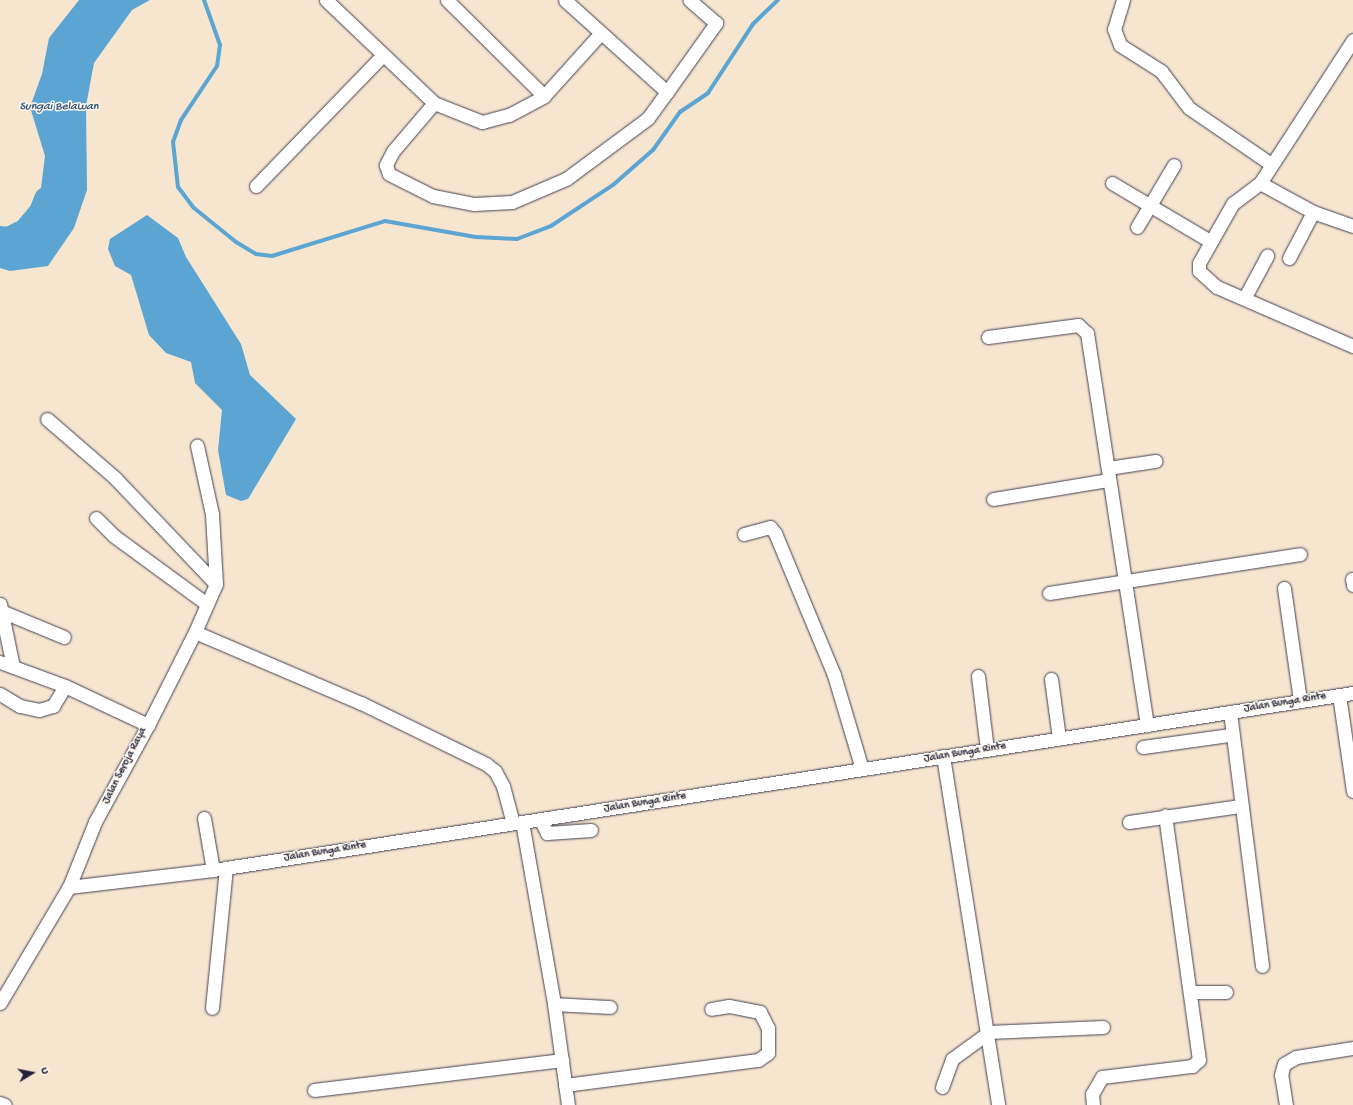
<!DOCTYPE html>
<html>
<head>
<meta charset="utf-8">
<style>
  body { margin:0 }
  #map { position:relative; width:1353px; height:1105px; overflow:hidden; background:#f6e6d0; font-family:"Gochi Hand",sans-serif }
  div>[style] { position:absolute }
  .water>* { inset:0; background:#5ca5d3 }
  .stream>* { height:4px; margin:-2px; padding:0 2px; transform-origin:2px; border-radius:2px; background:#5ca5d3 }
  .river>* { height:24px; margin:-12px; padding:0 12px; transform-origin:12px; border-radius:12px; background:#5ca5d3 }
  .roads { filter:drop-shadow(0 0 1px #423f51) drop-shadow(0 0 1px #423f51) }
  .minor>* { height:13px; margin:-6.5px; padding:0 6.5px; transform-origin:6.5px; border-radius:6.5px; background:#fff }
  span { translate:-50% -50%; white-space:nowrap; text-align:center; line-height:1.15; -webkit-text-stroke:3px #fbf7ec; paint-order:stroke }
  .street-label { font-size:11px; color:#22223b }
  .water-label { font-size:12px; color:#395678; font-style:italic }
  .north { position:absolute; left:12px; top:1053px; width:40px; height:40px; -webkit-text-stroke:3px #fbf7ec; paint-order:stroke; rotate:80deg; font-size:11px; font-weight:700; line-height:16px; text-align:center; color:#22223b }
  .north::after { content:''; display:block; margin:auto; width:14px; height:18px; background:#22223b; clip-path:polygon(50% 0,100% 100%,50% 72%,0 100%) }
</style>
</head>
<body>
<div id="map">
  <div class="water">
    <div style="clip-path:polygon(79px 0,150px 0,132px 10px,94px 63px,86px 106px,87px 190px,74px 228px,48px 266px,10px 271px,0 268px,0 226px,28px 229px,39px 204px,45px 156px,30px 107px,42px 74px,49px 38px)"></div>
    <div style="clip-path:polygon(147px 215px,178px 238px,186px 257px,241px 344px,250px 375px,296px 419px,248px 499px,241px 501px,226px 495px,218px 450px,222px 410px,195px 383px,191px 362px,166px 353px,149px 335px,131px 275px,115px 266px,108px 249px,110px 239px)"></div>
  </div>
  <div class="stream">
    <div style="left:204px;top:0;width:48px;rotate:70.4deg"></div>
    <div style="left:220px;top:45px;width:21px;rotate:98deg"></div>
    <div style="left:217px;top:66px;width:65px;rotate:123.7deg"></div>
    <div style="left:181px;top:120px;width:23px;rotate:110deg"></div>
    <div style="left:173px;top:142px;width:45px;rotate:83.7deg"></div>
    <div style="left:178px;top:187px;width:26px;rotate:53deg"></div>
    <div style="left:194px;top:208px;width:54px;rotate:39deg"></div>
    <div style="left:236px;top:242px;width:23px;rotate:31deg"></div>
    <div style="left:256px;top:254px;width:16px;rotate:7deg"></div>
    <div style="left:272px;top:256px;width:118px;rotate:-17.2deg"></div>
    <div style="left:385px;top:221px;width:92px;rotate:10deg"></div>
    <div style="left:476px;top:237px;width:41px;rotate:2.8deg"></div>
    <div style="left:517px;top:239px;width:36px;rotate:-21deg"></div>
    <div style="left:551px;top:226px;width:74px;rotate:-33.5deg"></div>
    <div style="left:613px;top:185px;width:53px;rotate:-41.2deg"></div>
    <div style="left:653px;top:150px;width:47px;rotate:-54.6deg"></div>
    <div style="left:680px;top:112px;width:34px;rotate:-34deg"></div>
    <div style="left:708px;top:93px;width:82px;rotate:-56.9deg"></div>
    <div style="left:753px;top:24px;width:35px;rotate:-44deg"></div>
  </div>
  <div class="river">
    <div style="left:0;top:243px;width:28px;rotate:-26deg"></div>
    <div style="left:25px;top:231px;width:25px;rotate:-50deg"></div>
    <div style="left:41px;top:212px;width:14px;rotate:-69deg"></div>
  </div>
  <div class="roads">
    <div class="minor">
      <div style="left:326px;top:0;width:149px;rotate:43.6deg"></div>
      <div style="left:434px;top:103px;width:63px;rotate:130.5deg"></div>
      <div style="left:393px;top:151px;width:16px;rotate:117deg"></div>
      <div style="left:386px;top:165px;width:9px;rotate:72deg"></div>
      <div style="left:389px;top:174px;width:49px;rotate:26.6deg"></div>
      <div style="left:433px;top:196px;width:42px;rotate:11deg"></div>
      <div style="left:474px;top:204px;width:38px;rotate:-3deg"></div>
      <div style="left:512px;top:202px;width:59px;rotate:-23.1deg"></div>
      <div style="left:566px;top:179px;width:102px;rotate:-36.6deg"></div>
      <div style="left:648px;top:118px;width:32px;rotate:-54deg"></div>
      <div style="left:667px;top:92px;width:137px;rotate:-138deg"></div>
      <div style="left:447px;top:0;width:136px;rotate:44.7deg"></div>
      <div style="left:544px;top:96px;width:85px;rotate:-47.9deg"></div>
      <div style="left:1123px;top:0;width:30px;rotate:107deg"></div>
      <div style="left:1114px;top:29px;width:17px;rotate:69deg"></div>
      <div style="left:1120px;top:45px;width:49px;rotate:32.4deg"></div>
      <div style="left:1161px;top:71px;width:46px;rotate:52.9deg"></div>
      <div style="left:1189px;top:108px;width:99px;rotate:34.3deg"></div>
      <div style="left:1353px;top:40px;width:171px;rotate:123deg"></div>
      <div style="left:1260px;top:183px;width:34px;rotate:143deg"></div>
      <div style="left:1233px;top:203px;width:69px;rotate:119.5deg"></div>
      <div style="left:1199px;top:263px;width:8px;rotate:90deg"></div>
      <div style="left:1199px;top:271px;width:24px;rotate:42deg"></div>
      <div style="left:1217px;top:287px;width:148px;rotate:23.5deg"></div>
      <div style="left:667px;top:92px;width:85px;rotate:-54.6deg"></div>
      <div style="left:716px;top:23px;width:35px;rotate:-139deg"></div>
      <div style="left:434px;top:103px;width:52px;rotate:21.6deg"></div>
      <div style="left:482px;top:122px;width:28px;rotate:-15deg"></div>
      <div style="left:509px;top:115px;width:40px;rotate:-28deg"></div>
      <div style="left:1112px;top:183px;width:114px;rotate:30.6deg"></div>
      <div style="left:1260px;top:183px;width:60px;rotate:28.7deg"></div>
      <div style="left:1313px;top:212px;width:42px;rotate:19.3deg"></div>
      <div style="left:256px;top:186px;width:182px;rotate:-45.9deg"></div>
      <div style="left:1137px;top:227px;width:72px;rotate:-59.2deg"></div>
      <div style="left:1289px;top:258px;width:52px;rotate:-62.4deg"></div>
      <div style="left:1245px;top:297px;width:47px;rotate:-61.8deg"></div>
      <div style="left:988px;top:337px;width:91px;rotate:-7.6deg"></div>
      <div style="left:1078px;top:325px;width:12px;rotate:42deg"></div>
      <div style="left:1087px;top:333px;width:397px;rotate:81.3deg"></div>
      <div style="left:47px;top:419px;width:90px;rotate:40.9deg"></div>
      <div style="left:115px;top:478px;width:146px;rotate:46.4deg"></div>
      <div style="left:1108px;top:468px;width:48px;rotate:-8.5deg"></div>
      <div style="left:993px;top:499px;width:117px;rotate:-9.4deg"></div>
      <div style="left:96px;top:518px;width:25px;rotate:45deg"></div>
      <div style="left:114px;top:536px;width:115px;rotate:36.2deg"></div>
      <div style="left:744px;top:534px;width:27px;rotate:-15deg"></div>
      <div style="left:770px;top:527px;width:8px;rotate:50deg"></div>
      <div style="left:775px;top:533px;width:154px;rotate:67.4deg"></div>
      <div style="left:834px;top:675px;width:98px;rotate:73.4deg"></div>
      <div style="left:1352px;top:579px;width:6px;rotate:81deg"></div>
      <div style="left:1284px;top:588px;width:114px;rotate:81.9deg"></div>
      <div style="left:1049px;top:593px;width:254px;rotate:-8.8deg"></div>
      <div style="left:0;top:604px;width:64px;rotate:78.3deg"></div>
      <div style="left:1px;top:611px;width:68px;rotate:22.4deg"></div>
      <div style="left:195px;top:632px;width:52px;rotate:-66.4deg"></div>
      <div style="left:216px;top:584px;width:70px;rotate:-93.3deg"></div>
      <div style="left:212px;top:514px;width:70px;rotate:-102.4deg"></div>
      <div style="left:0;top:662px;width:69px;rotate:20.3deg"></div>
      <div style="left:65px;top:686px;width:92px;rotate:25.2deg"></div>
      <div style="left:148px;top:725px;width:111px;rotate:118.7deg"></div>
      <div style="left:95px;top:822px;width:70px;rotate:111.8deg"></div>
      <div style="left:978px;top:676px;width:74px;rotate:83deg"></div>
      <div style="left:1051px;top:679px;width:60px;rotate:82.3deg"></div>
      <div style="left:0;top:694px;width:23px;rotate:31deg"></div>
      <div style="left:20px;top:706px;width:19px;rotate:12deg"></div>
      <div style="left:39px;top:710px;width:15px;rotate:-16deg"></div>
      <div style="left:53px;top:706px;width:23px;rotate:-59deg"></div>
      <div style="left:1339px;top:695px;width:97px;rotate:81.7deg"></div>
      <div style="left:1230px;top:712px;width:256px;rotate:82.8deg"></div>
      <div style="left:148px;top:725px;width:104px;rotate:-63.2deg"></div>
      <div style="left:195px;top:632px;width:181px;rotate:23.2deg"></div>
      <div style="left:361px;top:703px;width:139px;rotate:26deg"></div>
      <div style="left:486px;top:764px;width:11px;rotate:38deg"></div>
      <div style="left:495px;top:771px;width:17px;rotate:62deg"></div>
      <div style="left:503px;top:786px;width:38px;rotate:75deg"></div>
      <div style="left:1143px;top:747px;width:88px;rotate:-7.9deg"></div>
      <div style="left:943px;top:756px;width:353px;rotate:81deg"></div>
      <div style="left:204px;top:818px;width:53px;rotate:80.2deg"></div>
      <div style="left:540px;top:819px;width:16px;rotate:63deg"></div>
      <div style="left:547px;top:833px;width:44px;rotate:-3.9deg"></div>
      <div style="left:522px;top:822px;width:185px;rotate:80deg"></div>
      <div style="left:554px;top:1004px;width:102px;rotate:82.1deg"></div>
      <div style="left:1129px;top:822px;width:112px;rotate:-8.2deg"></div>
      <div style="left:1190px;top:992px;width:36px"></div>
      <div style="left:0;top:1003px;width:135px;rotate:-59.3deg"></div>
      <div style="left:69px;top:887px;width:145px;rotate:-6.7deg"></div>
      <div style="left:213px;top:870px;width:1154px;rotate:-8.83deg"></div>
      <div style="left:554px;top:1004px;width:56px;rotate:3.1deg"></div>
      <div style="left:212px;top:1008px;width:141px;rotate:-84.3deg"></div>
      <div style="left:565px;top:1085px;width:195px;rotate:-7.4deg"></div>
      <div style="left:758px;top:1060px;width:12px;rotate:-35deg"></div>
      <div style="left:768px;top:1053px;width:25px;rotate:-90deg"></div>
      <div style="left:768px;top:1028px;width:18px;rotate:-117deg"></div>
      <div style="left:760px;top:1012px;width:32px;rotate:-169deg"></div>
      <div style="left:729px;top:1006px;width:18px;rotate:171deg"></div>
      <div style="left:942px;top:1087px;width:30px;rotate:-70deg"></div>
      <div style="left:952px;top:1059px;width:46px;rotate:-36.1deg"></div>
      <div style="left:989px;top:1032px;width:114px;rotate:-2.5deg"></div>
      <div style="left:314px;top:1090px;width:250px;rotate:-6.9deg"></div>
      <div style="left:0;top:1103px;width:5px;rotate:22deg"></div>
      <div style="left:1093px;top:1105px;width:11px;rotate:-95deg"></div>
      <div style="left:1092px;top:1094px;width:20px;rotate:-60deg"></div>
      <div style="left:1102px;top:1077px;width:91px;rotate:-7deg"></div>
      <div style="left:1192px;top:1066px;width:9px;rotate:-41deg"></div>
      <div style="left:1199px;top:1060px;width:247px;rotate:-97.9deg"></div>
      <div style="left:1286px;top:1105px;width:30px;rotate:-99deg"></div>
      <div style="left:1281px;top:1075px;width:11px;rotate:-75deg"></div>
      <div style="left:1284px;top:1064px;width:14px;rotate:-30deg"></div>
      <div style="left:1296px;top:1057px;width:58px;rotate:-9deg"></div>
    </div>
  </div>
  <div class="street-label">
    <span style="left:1285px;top:703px;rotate:-9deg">Jalan Bunga Rinte</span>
    <span style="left:965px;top:753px;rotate:-9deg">Jalan Bunga Rinte</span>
    <span style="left:125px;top:766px;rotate:-63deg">Jalan Seroja Raya</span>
    <span style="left:645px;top:803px;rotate:-9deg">Jalan Bunga Rinte</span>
    <span style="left:325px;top:852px;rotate:-9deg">Jalan Bunga Rinte</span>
  </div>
  <div class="water-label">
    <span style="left:59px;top:108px">Sungai Belawan</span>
  </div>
  <div class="north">U</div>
</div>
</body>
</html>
